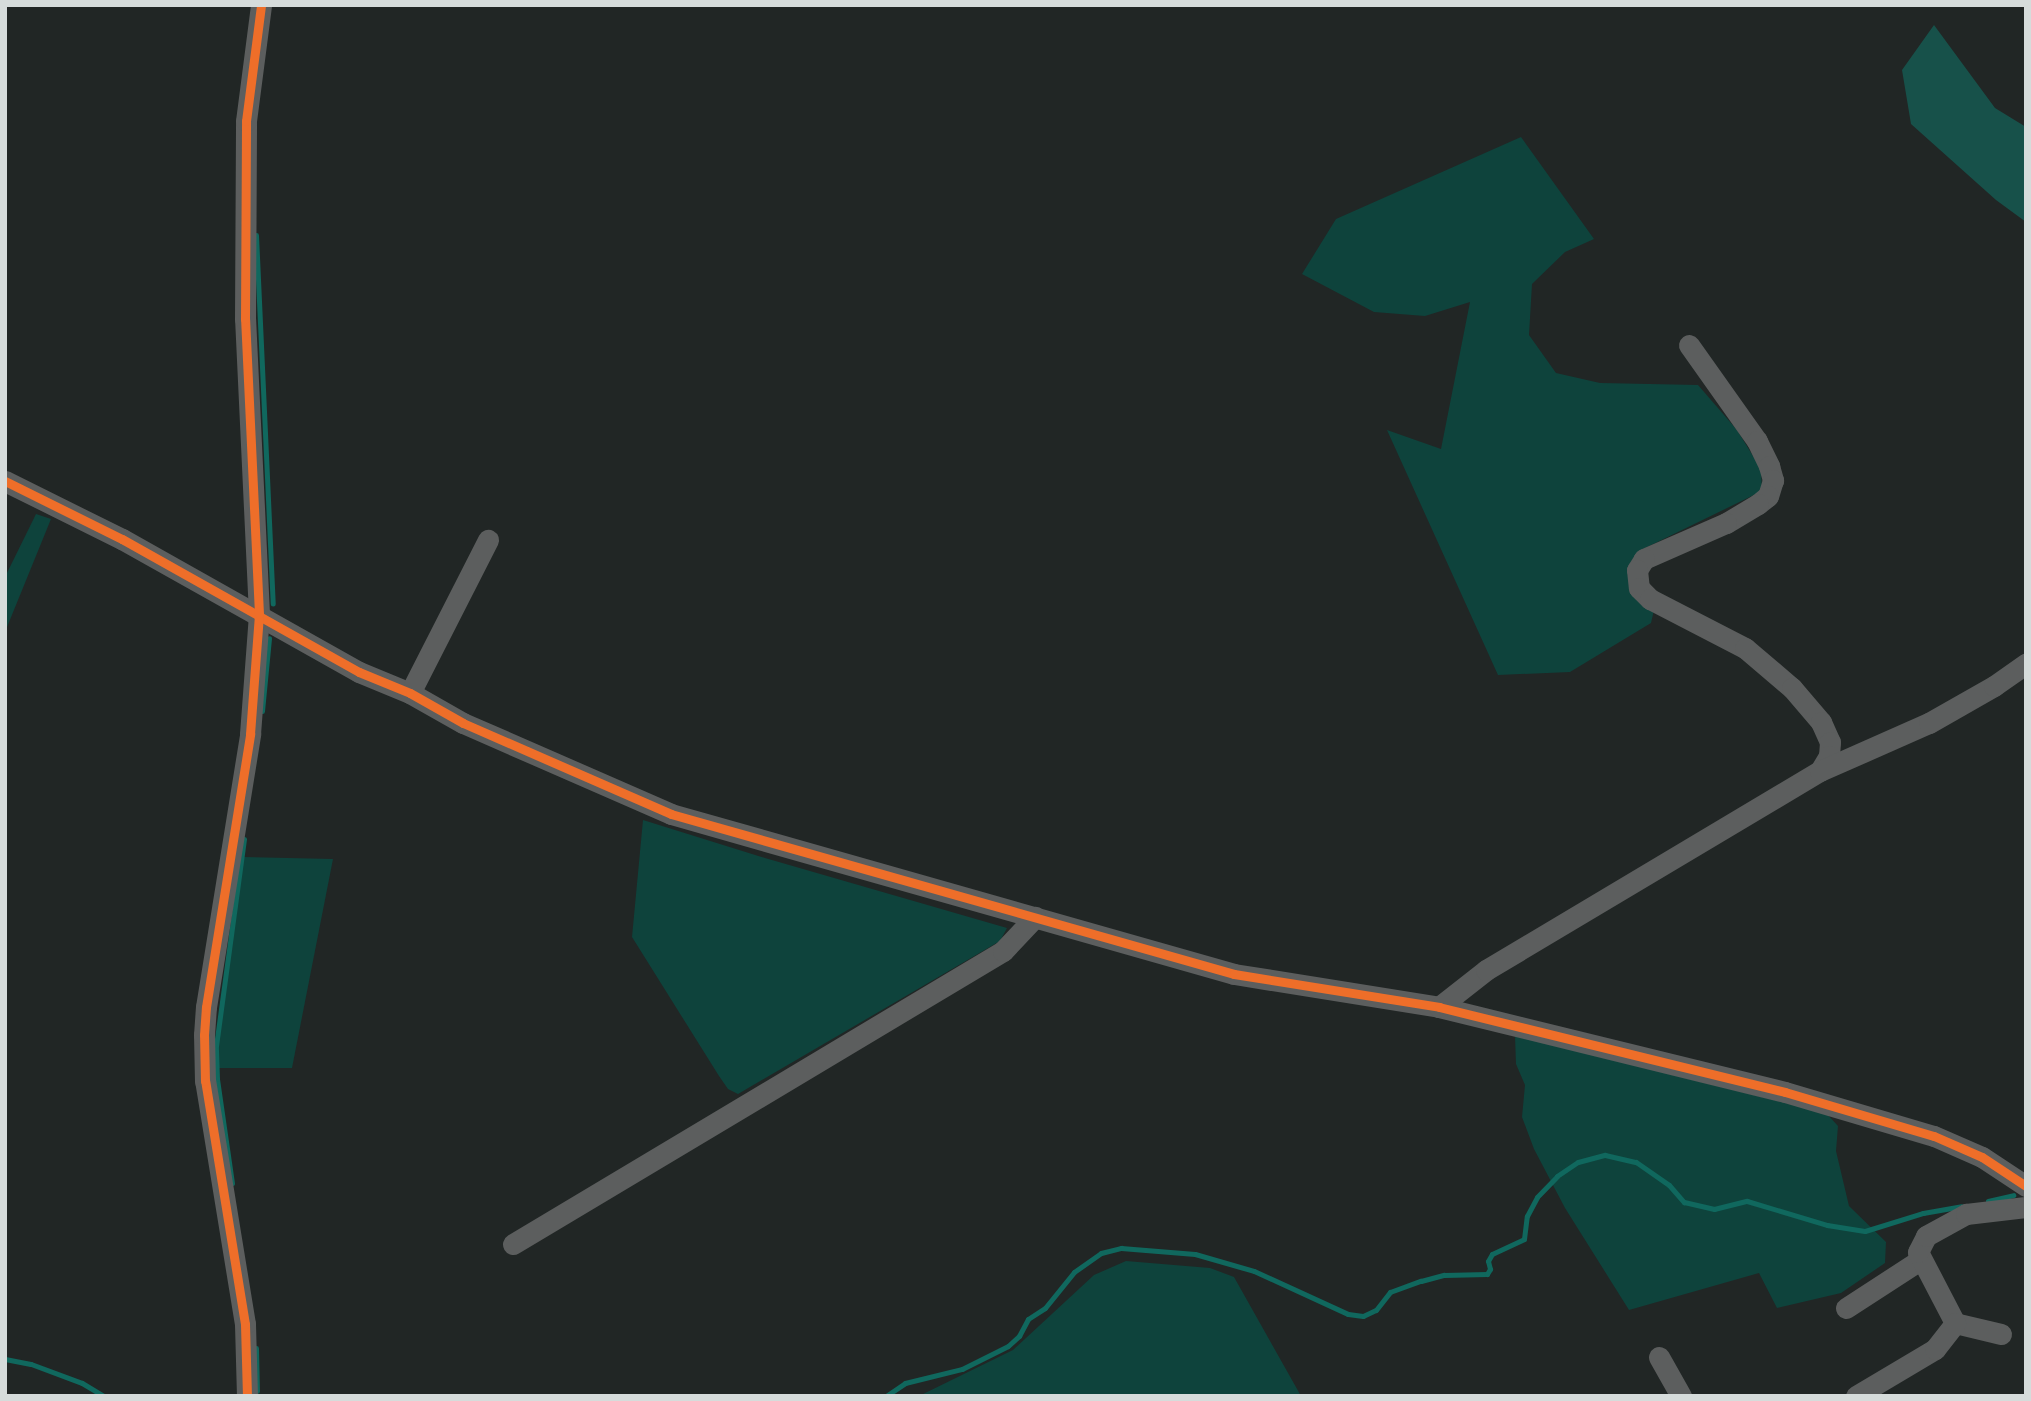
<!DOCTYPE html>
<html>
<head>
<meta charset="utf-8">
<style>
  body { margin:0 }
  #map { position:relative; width:2031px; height:1401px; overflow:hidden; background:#212625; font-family:"Space Grotesk",sans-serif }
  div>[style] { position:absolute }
  .green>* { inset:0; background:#0e433c }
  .forest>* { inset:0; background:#17514a }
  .stream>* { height:5px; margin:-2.5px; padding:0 2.5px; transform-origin:2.5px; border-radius:2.5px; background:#10685e }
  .minor>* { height:21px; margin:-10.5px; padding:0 10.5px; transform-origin:10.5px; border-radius:10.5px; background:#5c5e5e }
  .cycleway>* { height:9px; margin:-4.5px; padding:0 4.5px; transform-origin:4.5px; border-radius:4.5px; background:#ee6e29 }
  span { translate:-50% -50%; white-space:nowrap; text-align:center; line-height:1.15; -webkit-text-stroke:7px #161e1d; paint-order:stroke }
  .frame { position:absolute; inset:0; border:7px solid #d6dcdb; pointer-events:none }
</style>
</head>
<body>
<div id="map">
  <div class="green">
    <div style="clip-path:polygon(1521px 137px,1594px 239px,1565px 252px,1532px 284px,1529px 335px,1556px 373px,1600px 383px,1698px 385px,1737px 430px,1761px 469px,1762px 491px,1641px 550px,1654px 610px,1651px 623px,1570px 672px,1498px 675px,1387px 430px,1441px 449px,1470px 302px,1425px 316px,1374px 312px,1302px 274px,1336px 219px)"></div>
    <div style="clip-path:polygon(36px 514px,51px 519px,5px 632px,5px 577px)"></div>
    <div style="clip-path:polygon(643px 820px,765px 858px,1007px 928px,1000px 941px,738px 1094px,728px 1089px,719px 1076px,632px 937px)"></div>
    <div style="clip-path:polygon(242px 857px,333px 859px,292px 1068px,217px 1068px,218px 1028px)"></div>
    <div style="clip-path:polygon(1515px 1036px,1826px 1113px,1838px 1126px,1836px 1151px,1849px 1206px,1886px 1242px,1885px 1263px,1841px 1293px,1777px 1308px,1759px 1273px,1629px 1310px,1565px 1208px,1534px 1149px,1522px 1117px,1525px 1085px,1516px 1064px)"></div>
    <div style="clip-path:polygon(1126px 1261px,1210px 1268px,1234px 1277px,1301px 1396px,919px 1396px,1013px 1350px,1094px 1275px)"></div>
  </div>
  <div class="forest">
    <div style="clip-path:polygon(1934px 25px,1995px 108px,2026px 127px,2026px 222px,1996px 200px,1911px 124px,1902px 70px)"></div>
  </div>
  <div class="stream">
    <div style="left:256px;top:235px;width:369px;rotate:87.4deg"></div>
    <div style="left:262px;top:711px;width:73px;rotate:-84.5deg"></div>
    <div style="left:232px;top:1183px;width:105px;rotate:-98.2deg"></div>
    <div style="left:217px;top:1079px;width:33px;rotate:-92deg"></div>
    <div style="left:216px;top:1046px;width:209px;rotate:-82.3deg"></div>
    <div style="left:1988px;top:1201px;width:26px;rotate:-13deg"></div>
    <div style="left:256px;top:1348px;width:43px;rotate:88.7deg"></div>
    <div style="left:5px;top:1359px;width:26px;rotate:11deg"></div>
    <div style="left:31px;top:1364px;width:54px;rotate:20.4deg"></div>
    <div style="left:82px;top:1383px;width:26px;rotate:31deg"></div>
    <div style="left:886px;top:1396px;width:23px;rotate:-34deg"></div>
    <div style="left:905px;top:1383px;width:59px;rotate:-13.8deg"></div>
    <div style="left:962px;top:1369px;width:51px;rotate:-26.6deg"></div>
    <div style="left:1008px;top:1346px;width:15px;rotate:-42deg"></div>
    <div style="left:1019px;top:1336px;width:19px;rotate:-62deg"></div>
    <div style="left:1028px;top:1319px;width:20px;rotate:-33deg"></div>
    <div style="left:1045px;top:1308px;width:46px;rotate:-51.1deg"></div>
    <div style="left:1074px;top:1272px;width:33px;rotate:-35deg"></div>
    <div style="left:1101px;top:1253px;width:21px;rotate:-14deg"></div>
    <div style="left:1121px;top:1248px;width:74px;rotate:4.6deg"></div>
    <div style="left:1195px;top:1254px;width:61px;rotate:16.1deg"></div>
    <div style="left:1254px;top:1271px;width:103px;rotate:24.6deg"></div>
    <div style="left:1348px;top:1314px;width:15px;rotate:8deg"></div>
    <div style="left:1363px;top:1316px;width:14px;rotate:-25deg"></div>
    <div style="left:1376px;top:1310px;width:23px;rotate:-52deg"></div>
    <div style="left:1390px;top:1292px;width:33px;rotate:-20deg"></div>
    <div style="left:1421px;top:1281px;width:24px;rotate:-15deg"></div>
    <div style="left:1444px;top:1275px;width:43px;rotate:-1.3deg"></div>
    <div style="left:1487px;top:1274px;width:6px;rotate:-59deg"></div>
    <div style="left:1490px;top:1269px;width:8px;rotate:-104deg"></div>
    <div style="left:1488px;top:1261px;width:8px;rotate:-60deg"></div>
    <div style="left:1492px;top:1254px;width:35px;rotate:-25deg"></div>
    <div style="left:1524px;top:1239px;width:23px;rotate:-83deg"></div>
    <div style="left:1527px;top:1216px;width:21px;rotate:-62deg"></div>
    <div style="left:1537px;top:1197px;width:29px;rotate:-46deg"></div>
    <div style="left:1557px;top:1176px;width:25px;rotate:-34deg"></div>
    <div style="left:1578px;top:1162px;width:28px;rotate:-15deg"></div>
    <div style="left:1605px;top:1155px;width:32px;rotate:13deg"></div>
    <div style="left:1636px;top:1162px;width:40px;rotate:34.9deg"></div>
    <div style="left:1669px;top:1185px;width:23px;rotate:49deg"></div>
    <div style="left:1684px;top:1202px;width:31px;rotate:13deg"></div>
    <div style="left:1714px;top:1209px;width:34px;rotate:-14deg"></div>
    <div style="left:1747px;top:1201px;width:84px;rotate:16.7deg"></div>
    <div style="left:1827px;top:1225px;width:38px;rotate:9deg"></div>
    <div style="left:1865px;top:1231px;width:61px;rotate:-17.2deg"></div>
    <div style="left:1923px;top:1213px;width:39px;rotate:-10deg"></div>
  </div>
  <div class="minor">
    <div style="left:1689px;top:345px;width:118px;rotate:54.7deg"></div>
    <div style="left:1757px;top:441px;width:28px;rotate:64deg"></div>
    <div style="left:1769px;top:466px;width:15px;rotate:74deg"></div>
    <div style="left:1773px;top:480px;width:17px;rotate:107deg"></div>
    <div style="left:1768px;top:496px;width:13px;rotate:141deg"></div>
    <div style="left:1758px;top:504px;width:37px;rotate:149deg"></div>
    <div style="left:1726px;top:523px;width:90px;rotate:156.3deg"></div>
    <div style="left:1644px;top:559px;width:13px;rotate:122deg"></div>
    <div style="left:1637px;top:570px;width:18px;rotate:84deg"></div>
    <div style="left:1639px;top:588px;width:16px;rotate:45deg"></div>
    <div style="left:1650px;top:599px;width:107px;rotate:27.3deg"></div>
    <div style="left:1745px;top:648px;width:62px;rotate:40.4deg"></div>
    <div style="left:1792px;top:688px;width:45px;rotate:49.5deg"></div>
    <div style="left:1821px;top:722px;width:22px;rotate:66deg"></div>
    <div style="left:1830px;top:742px;width:14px;rotate:94deg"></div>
    <div style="left:1829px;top:756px;width:17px;rotate:121deg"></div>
    <div style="left:5px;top:481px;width:131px;rotate:26.4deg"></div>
    <div style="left:122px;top:539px;width:272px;rotate:29.3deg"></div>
    <div style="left:359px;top:672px;width:55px;rotate:22.4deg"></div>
    <div style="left:410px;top:693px;width:61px;rotate:29.5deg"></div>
    <div style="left:463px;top:723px;width:227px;rotate:23.6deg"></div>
    <div style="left:671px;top:814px;width:585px;rotate:15.86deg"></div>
    <div style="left:1234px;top:974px;width:208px;rotate:9.1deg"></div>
    <div style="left:1439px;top:1007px;width:356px;rotate:13.8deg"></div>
    <div style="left:1785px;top:1092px;width:155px;rotate:16.5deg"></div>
    <div style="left:1934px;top:1136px;width:52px;rotate:23.6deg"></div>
    <div style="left:1982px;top:1157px;width:53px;rotate:33.4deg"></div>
    <div style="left:410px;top:693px;width:172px;rotate:-63deg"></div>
    <div style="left:1439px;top:1007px;width:60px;rotate:-38.2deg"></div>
    <div style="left:1486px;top:970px;width:389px;rotate:-30.8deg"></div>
    <div style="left:1820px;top:771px;width:119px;rotate:-23.8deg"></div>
    <div style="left:1929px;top:723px;width:75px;rotate:-29.6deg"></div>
    <div style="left:1994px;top:686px;width:39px;rotate:-35deg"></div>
    <div style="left:513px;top:1244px;width:571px;rotate:-30.88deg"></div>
    <div style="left:1003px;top:951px;width:47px;rotate:-46.7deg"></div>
    <div style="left:1846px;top:1308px;width:88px;rotate:-33deg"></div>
    <div style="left:2001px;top:1334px;width:47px;rotate:-166.6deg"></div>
    <div style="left:1955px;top:1323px;width:80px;rotate:-117.5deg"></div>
    <div style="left:1918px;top:1252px;width:18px;rotate:-63deg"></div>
    <div style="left:1926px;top:1236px;width:46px;rotate:-28.8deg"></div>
    <div style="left:1966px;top:1214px;width:60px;rotate:-6.7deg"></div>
    <div style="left:1659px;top:1357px;width:45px;rotate:60.6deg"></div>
    <div style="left:247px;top:1396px;width:72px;rotate:-91.6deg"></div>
    <div style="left:245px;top:1324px;width:246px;rotate:-99.3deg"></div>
    <div style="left:205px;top:1081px;width:46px;rotate:-91.2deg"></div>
    <div style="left:204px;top:1035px;width:28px;rotate:-86deg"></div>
    <div style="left:206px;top:1007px;width:277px;rotate:-80.8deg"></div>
    <div style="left:250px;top:734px;width:120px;rotate:-85.7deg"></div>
    <div style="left:259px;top:614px;width:295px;rotate:-92.7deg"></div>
    <div style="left:245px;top:319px;width:198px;rotate:-89.7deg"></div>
    <div style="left:246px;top:121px;width:117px;rotate:-82.6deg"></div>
    <div style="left:1856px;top:1396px;width:92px;rotate:-30.7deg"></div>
    <div style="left:1935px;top:1349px;width:33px;rotate:-52deg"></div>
  </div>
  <div class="cycleway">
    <div style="left:5px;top:481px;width:131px;rotate:26.4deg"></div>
    <div style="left:122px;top:539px;width:272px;rotate:29.3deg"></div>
    <div style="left:359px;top:672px;width:55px;rotate:22.4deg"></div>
    <div style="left:410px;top:693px;width:61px;rotate:29.5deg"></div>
    <div style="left:463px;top:723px;width:227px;rotate:23.6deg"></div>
    <div style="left:671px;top:814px;width:585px;rotate:15.86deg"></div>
    <div style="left:1234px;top:974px;width:208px;rotate:9.1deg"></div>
    <div style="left:1439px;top:1007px;width:356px;rotate:13.8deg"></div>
    <div style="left:1785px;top:1092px;width:155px;rotate:16.5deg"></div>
    <div style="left:1934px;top:1136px;width:52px;rotate:23.6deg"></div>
    <div style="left:1982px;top:1157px;width:53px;rotate:33.4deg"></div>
    <div style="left:247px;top:1396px;width:72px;rotate:-91.6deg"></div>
    <div style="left:245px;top:1324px;width:246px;rotate:-99.3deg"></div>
    <div style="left:205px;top:1081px;width:46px;rotate:-91.2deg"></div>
    <div style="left:204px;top:1035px;width:28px;rotate:-86deg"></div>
    <div style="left:206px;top:1007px;width:277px;rotate:-80.8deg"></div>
    <div style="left:250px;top:734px;width:120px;rotate:-85.7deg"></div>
    <div style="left:259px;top:614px;width:295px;rotate:-92.7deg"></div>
    <div style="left:245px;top:319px;width:198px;rotate:-89.7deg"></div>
    <div style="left:246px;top:121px;width:117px;rotate:-82.6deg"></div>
  </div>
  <div class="frame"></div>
</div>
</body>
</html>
